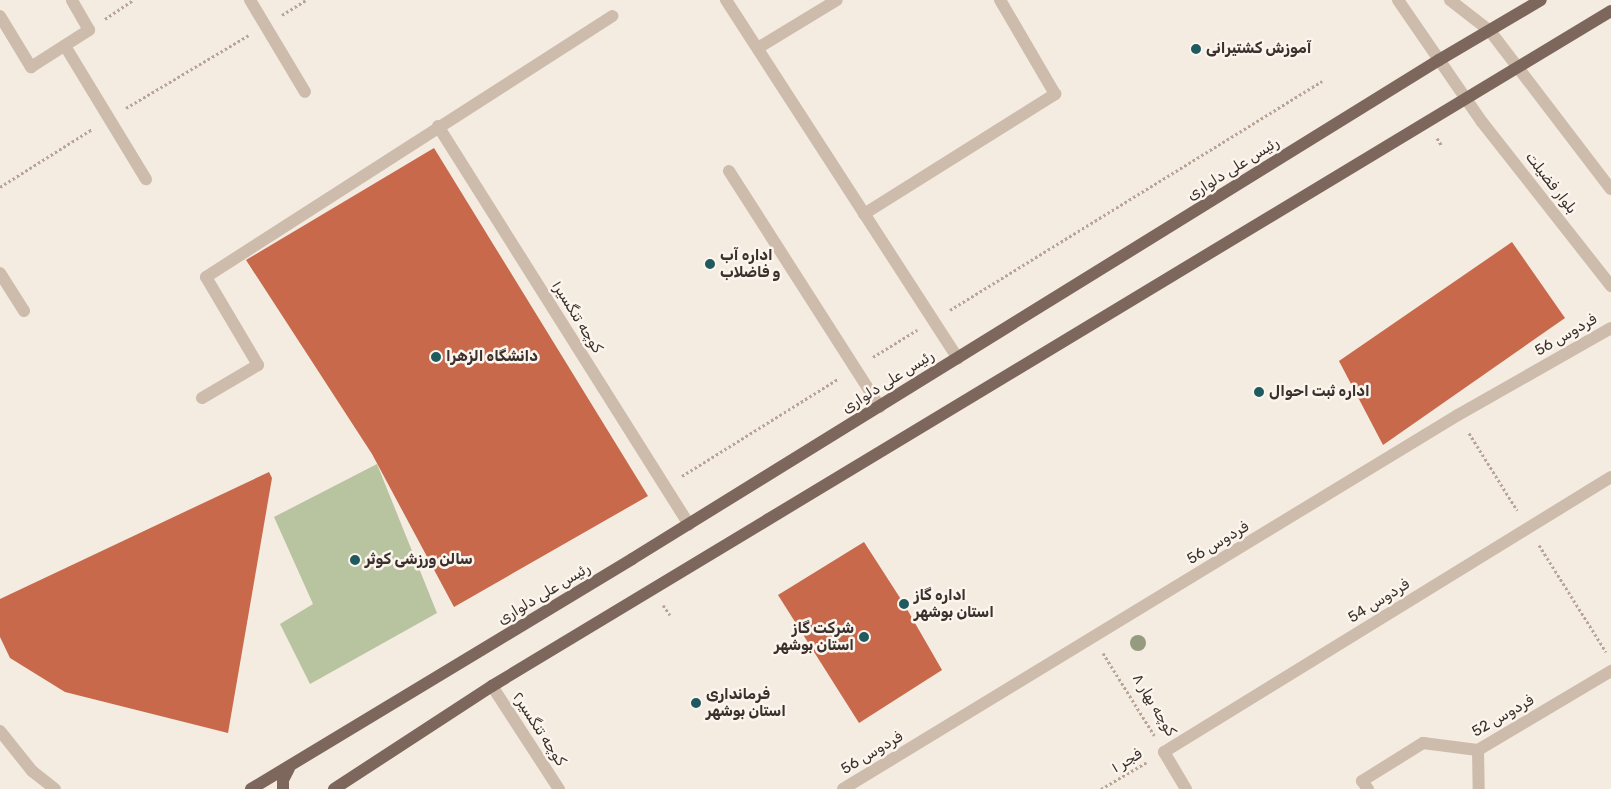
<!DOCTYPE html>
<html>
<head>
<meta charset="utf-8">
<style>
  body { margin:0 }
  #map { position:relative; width:1611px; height:789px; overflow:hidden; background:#f4ebe1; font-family:Rubik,Cairo,sans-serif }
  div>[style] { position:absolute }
  .green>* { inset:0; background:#b8c4a0 }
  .building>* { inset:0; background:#c8694b }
  .path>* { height:3px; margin-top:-1.5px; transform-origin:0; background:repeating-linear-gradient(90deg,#b9a596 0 2.5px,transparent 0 5px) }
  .minor>* { height:12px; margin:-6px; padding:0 6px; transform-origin:6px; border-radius:6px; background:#cdbbac }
  .major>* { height:12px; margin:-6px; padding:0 6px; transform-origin:6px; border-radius:6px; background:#7d675c }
  .trees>* { width:16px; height:16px; margin:-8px; border-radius:50%; background:#969b7f }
  .dots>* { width:14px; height:14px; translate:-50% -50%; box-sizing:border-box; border:2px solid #fbf5ee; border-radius:50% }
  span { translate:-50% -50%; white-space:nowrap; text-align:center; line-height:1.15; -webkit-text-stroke:5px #fbf5ee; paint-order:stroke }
  .poi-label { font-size:15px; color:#3b302b; font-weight:700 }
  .left { translate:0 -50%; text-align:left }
  .right { translate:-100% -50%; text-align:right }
  .street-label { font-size:15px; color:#3b302b }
</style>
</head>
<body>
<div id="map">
  <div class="green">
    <div style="clip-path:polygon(377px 464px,437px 613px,310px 684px,280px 624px,313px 604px,274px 517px)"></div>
  </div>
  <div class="building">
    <div style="clip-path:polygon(434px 148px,648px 496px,454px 607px,372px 454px,246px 260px)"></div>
    <div style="clip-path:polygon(1512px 242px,1565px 318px,1383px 445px,1339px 361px)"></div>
    <div style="clip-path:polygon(269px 472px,272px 478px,228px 733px,65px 692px,10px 658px,0 637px,0 599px)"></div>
    <div style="clip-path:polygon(864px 542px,904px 604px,942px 670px,859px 723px,778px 595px)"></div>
  </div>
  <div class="path">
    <div style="left:282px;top:15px;width:28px;rotate:-32deg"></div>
    <div style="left:105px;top:19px;width:34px;rotate:-34deg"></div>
    <div style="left:126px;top:108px;width:143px;rotate:-30.7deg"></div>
    <div style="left:1437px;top:138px;width:9px;rotate:58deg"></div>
    <div style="left:0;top:187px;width:109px;rotate:-32.2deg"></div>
    <div style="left:950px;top:310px;width:437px;rotate:-31.6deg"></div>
    <div style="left:873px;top:357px;width:52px;rotate:-31.5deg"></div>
    <div style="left:1469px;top:433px;width:91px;rotate:58.1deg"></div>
    <div style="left:682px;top:476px;width:184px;rotate:-31.9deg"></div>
    <div style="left:1539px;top:545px;width:126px;rotate:57.9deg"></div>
    <div style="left:663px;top:605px;width:12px;rotate:55deg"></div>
    <div style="left:1103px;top:653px;width:97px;rotate:58.1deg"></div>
    <div style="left:1101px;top:789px;width:53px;rotate:-30.4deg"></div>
  </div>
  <div class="minor">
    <div style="left:250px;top:0;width:107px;rotate:59.1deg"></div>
    <div style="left:726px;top:0;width:427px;rotate:57.1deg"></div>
    <div style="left:1398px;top:0;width:148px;rotate:55.5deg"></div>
    <div style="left:1482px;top:122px;width:209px;rotate:51.8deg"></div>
    <div style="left:1450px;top:0;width:51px;rotate:37.8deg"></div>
    <div style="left:1490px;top:31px;width:199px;rotate:52.6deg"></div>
    <div style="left:0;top:16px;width:60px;rotate:58.7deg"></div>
    <div style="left:31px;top:67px;width:69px;rotate:-32.5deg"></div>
    <div style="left:89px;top:30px;width:34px;rotate:-120deg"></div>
    <div style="left:65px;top:46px;width:156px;rotate:58.7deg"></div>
    <div style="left:758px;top:48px;width:92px;rotate:-31.3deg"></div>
    <div style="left:438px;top:126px;width:471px;rotate:57.8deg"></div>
    <div style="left:729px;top:171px;width:280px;rotate:57.4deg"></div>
    <div style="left:864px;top:214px;width:226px;rotate:-32.1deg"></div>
    <div style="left:1055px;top:94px;width:109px;rotate:-120.3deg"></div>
    <div style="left:0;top:273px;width:45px;rotate:57.7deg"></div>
    <div style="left:202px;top:398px;width:65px;rotate:-30.5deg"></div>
    <div style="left:258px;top:365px;width:102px;rotate:-120.6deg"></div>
    <div style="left:206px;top:277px;width:483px;rotate:-32.7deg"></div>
    <div style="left:492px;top:686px;width:123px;rotate:57deg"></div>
    <div style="left:0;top:731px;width:51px;rotate:51.3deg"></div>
    <div style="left:32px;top:771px;width:29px;rotate:38deg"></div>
    <div style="left:1478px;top:750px;width:39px;rotate:89deg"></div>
    <div style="left:843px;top:789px;width:720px;rotate:-31.31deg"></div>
    <div style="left:1458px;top:415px;width:176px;rotate:-29.6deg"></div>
    <div style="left:1186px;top:789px;width:43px;rotate:-120.7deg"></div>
    <div style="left:1164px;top:752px;width:525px;rotate:-31.6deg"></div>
    <div style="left:1368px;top:789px;width:10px;rotate:-127deg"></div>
    <div style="left:1362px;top:781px;width:72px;rotate:-31.9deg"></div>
    <div style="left:1423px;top:743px;width:55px;rotate:7.3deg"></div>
    <div style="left:1478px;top:750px;width:155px;rotate:-30.7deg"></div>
  </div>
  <div class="major">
    <div style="left:251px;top:789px;width:445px;rotate:-31.1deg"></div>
    <div style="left:632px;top:559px;width:949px;rotate:-31.73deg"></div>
    <div style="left:1439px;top:60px;width:118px;rotate:-30.5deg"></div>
    <div style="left:283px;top:789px;width:9px;rotate:-90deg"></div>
    <div style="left:283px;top:780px;width:13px;rotate:-63deg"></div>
    <div style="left:334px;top:789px;width:189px;rotate:-33.1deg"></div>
    <div style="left:492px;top:686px;width:1307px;rotate:-31.1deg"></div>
  </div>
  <div class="trees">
    <div style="left:1138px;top:643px"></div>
  </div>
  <div class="dots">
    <div style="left:1196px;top:49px;background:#1f5a5e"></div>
    <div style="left:710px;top:264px;background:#1f5a5e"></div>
    <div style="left:436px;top:357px;background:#1f5a5e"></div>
    <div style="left:1259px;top:392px;background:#1f5a5e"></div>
    <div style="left:355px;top:560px;background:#1f5a5e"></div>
    <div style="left:904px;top:604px;background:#1f5a5e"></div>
    <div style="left:864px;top:637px;background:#1f5a5e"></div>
    <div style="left:696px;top:703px;background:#1f5a5e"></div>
  </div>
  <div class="poi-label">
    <span class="left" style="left:1206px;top:49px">آموزش کشتیرانی</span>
    <span class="left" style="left:720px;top:264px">اداره آب<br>و فاضلاب</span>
    <span class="left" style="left:446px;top:357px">دانشگاه الزهرا</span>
    <span class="left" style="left:1269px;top:392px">اداره ثبت احوال</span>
    <span class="left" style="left:365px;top:560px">سالن ورزشی کوثر</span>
    <span class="left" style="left:914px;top:604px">اداره گاز<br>استان بوشهر</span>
    <span class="right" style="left:854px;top:637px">شرکت گاز<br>استان بوشهر</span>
    <span class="left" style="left:706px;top:703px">فرمانداری<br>استان بوشهر</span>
  </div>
  <div class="street-label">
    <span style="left:1233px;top:169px;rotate:-32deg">رئیس علی دلواری</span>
    <span style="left:1551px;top:183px;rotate:52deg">بلوار فضیلت</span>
    <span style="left:577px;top:317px;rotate:58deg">کوچه تنگسیر۱</span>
    <span style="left:1566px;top:335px;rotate:-30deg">فردوس 56</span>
    <span style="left:888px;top:382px;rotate:-32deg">رئیس علی دلواری</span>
    <span style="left:1218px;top:543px;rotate:-31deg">فردوس 56</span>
    <span style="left:544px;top:594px;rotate:-31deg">رئیس علی دلواری</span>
    <span style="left:1379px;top:601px;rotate:-32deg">فردوس 54</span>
    <span style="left:1154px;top:705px;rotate:59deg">کوچه بهار ۸</span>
    <span style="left:1503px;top:716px;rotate:-30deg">فردوس 52</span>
    <span style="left:539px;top:729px;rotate:57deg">کوچه تنگسیر۲</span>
    <span style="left:872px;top:753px;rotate:-31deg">فردوس 56</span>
    <span style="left:1127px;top:761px;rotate:-31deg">فجر ۱</span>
  </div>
</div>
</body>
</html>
